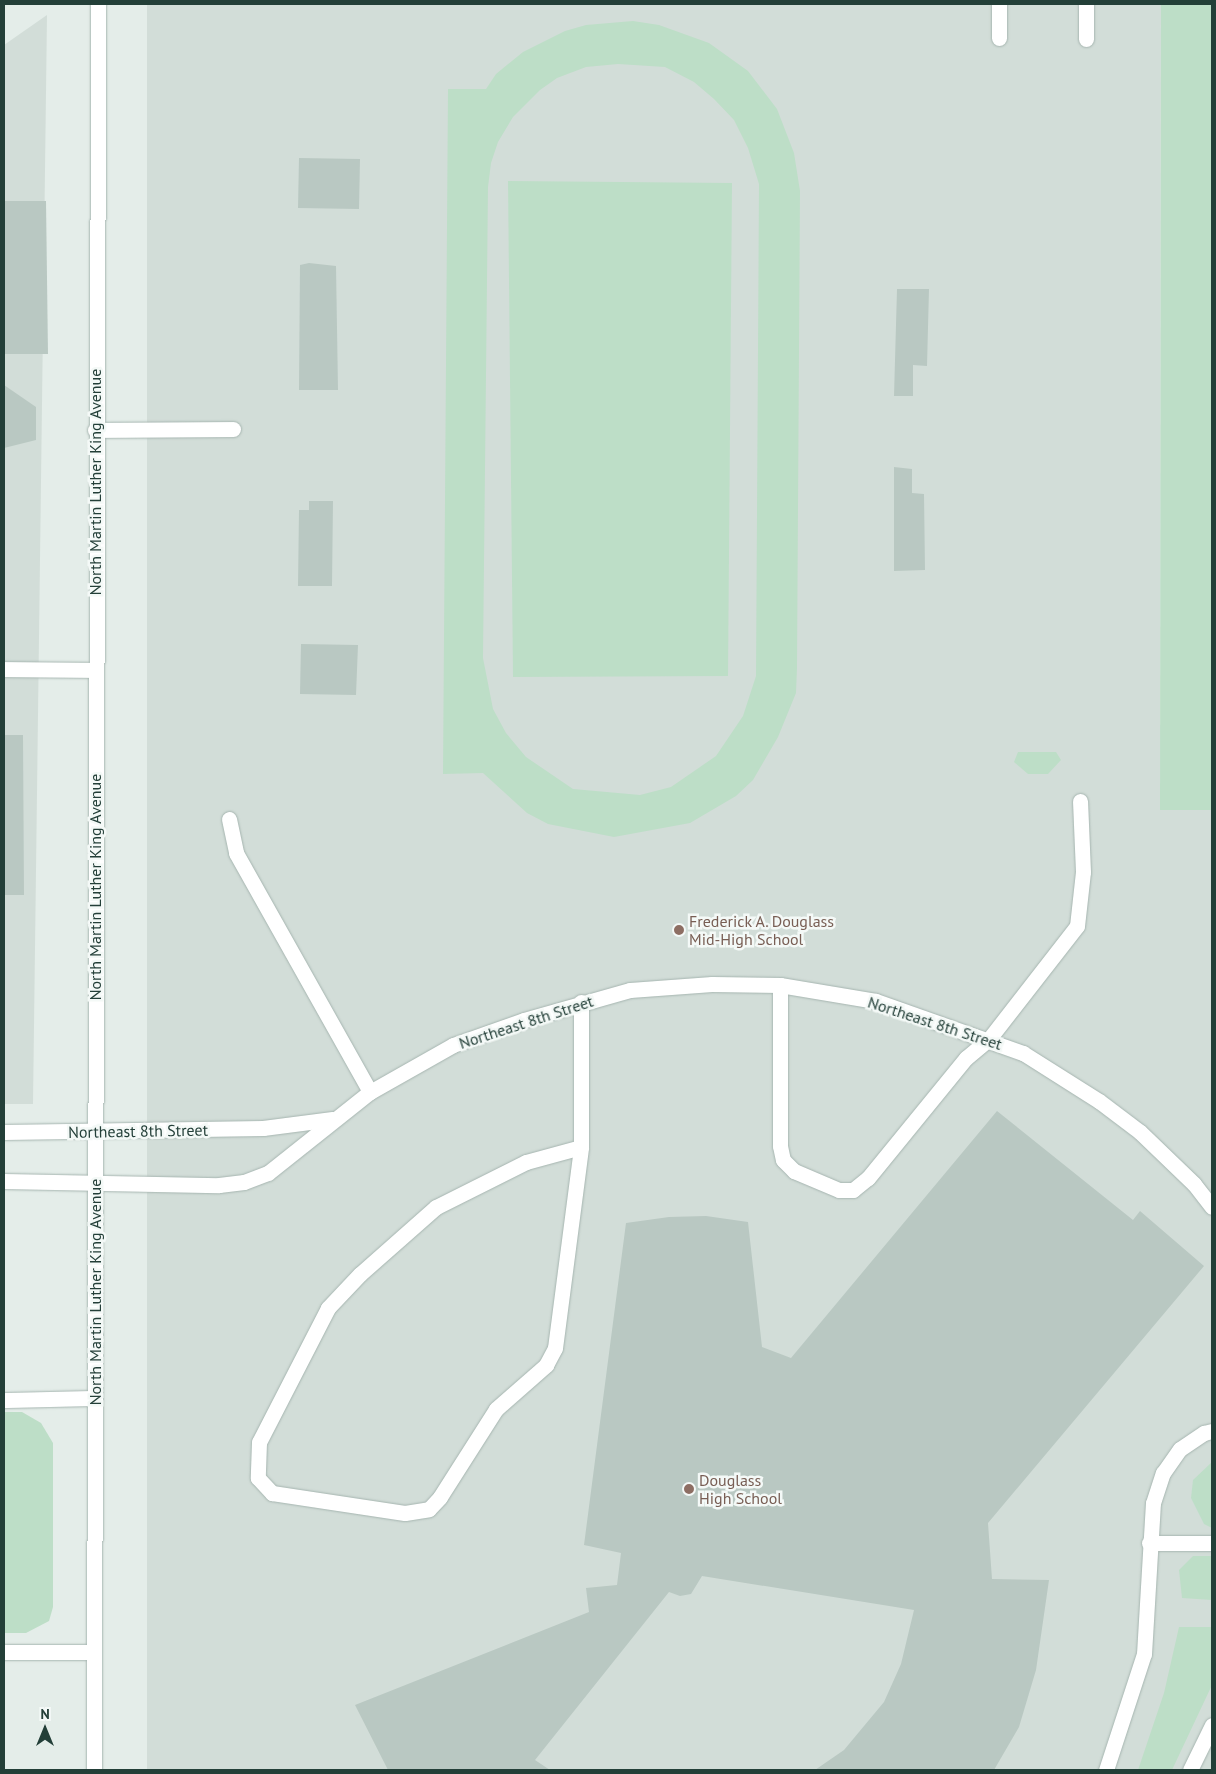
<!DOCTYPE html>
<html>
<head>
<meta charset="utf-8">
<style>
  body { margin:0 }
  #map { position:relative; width:1216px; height:1774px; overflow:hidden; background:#e4ede9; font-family:"PT Sans",sans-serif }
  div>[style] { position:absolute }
  .built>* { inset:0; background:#d2ddd8 }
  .green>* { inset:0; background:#bddec7 }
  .building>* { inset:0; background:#b9c8c2 }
  .roads { filter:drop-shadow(0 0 1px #a6b5b0) drop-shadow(0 0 1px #a6b5b0) }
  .lane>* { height:15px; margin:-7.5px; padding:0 7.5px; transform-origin:7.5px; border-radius:7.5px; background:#fff }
  .street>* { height:15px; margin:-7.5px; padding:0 7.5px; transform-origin:7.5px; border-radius:7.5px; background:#fff }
  .secondary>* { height:15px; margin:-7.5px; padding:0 7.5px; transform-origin:7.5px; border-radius:7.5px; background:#fff }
  .dots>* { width:14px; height:14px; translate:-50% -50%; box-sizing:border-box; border:2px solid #f4f9f7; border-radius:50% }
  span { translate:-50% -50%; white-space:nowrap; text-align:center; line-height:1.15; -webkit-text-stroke:5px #f4f9f7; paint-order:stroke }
  .street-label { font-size:16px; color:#233f38 }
  .education-label { font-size:16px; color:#785e54 }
  .left { translate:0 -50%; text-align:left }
  .frame { position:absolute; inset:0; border:5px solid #233f38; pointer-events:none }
  .north { position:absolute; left:20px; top:1704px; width:50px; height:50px; -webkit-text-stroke:4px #f4f9f7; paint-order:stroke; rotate:0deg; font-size:14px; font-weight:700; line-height:20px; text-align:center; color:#233f38 }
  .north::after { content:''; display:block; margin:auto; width:18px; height:22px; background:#233f38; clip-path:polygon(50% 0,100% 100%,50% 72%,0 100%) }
</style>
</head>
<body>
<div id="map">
  <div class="built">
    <div style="clip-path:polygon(147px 4px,1161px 4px,1160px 809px,1212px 810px,1212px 1770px,147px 1770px)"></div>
    <div style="clip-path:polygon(47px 15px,33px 1104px,4px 1104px,4px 45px)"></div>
  </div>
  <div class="green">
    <div style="clip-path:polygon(1161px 4px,1212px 4px,1212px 810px,1160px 810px)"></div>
    <div style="clip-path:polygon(evenodd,633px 21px,659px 25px,709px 43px,748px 71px,777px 109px,794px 153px,800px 191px,797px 668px,796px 693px,778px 737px,753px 780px,736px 796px,690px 823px,614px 837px,548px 824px,527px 813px,483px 773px,443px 774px,448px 89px,486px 89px,496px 74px,523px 52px,565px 31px,586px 25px,633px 21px,618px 64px,665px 67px,694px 82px,714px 99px,734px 120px,748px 148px,759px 184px,756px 676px,743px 716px,716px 756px,671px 787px,640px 795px,573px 789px,526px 757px,506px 733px,493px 709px,483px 658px,488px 187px,491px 163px,498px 142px,513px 117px,540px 90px,557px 78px,586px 67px,618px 64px)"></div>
    <div style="clip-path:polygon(508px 181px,732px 183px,728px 676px,513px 677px)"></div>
    <div style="clip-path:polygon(1018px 752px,1056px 752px,1061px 760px,1048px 774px,1028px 774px,1014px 762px)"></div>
    <div style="clip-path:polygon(4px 1412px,22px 1412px,41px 1423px,53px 1443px,53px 1607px,49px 1621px,26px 1633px,4px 1633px)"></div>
    <div style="clip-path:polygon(1212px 1462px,1212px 1528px,1204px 1524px,1191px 1498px,1193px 1480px)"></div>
    <div style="clip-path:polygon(1193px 1556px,1212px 1556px,1212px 1600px,1182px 1598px,1179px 1570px)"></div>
    <div style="clip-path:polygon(1179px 1627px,1212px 1627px,1212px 1685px,1172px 1770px,1138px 1770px,1164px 1693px)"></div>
  </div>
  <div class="building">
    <div style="clip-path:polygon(299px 158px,360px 159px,359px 209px,298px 208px)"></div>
    <div style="clip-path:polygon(4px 201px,46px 201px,48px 354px,4px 354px)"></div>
    <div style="clip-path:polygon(309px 263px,336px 266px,338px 390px,299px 390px,300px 265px)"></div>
    <div style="clip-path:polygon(897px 289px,929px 289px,927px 366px,913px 365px,913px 396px,894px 396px)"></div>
    <div style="clip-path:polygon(4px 385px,36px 407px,36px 440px,4px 448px)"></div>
    <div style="clip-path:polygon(894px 467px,912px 469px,912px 493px,924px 494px,925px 570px,894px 571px)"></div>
    <div style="clip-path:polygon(309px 501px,333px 501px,332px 586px,298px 586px,299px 510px,309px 510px)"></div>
    <div style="clip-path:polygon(301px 644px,358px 645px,356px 695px,300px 694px)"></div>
    <div style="clip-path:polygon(4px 735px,23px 735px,24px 895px,4px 895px)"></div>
    <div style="clip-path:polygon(997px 1111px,1133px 1220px,1140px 1211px,1204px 1266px,988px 1523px,992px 1579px,1049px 1580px,1036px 1670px,1019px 1727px,994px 1770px,815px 1770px,844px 1750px,884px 1702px,901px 1664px,914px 1610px,702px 1576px,691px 1594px,680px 1596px,669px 1592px,535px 1760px,550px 1770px,388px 1770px,355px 1705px,589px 1612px,586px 1588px,617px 1585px,621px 1553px,584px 1545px,626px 1223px,669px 1217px,706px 1216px,748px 1222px,762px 1347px,791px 1358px)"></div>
  </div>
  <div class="roads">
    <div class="lane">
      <div style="left:999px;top:4px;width:34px;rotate:90deg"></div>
      <div style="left:1086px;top:4px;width:35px;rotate:90deg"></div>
      <div style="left:95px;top:430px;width:138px;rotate:-0.4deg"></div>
      <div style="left:229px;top:819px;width:35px;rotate:78deg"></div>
      <div style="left:236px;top:853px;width:274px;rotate:60.7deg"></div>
      <div style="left:780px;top:985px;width:161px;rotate:90deg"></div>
      <div style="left:780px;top:1146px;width:14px;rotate:78deg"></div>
      <div style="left:783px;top:1160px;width:16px;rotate:45deg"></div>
      <div style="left:794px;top:1171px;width:49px;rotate:22.9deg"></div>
      <div style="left:839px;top:1190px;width:14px"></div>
      <div style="left:853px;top:1190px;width:19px;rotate:-39deg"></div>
      <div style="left:868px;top:1178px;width:155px;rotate:-50.8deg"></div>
      <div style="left:966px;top:1058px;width:30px;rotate:-40deg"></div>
      <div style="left:989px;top:1039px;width:143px;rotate:-52.1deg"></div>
      <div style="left:1077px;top:926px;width:54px;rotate:-83.7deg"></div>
      <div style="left:1083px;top:872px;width:71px;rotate:-92.4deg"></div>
      <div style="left:581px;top:1147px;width:57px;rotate:164.7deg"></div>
      <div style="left:526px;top:1162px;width:101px;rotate:153.4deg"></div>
      <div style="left:436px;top:1207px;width:101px;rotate:138.6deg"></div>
      <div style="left:360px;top:1274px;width:47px;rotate:133.3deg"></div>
      <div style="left:328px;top:1308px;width:151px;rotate:117.2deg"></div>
      <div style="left:259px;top:1442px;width:36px;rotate:92deg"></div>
      <div style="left:258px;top:1478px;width:21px;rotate:47deg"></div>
      <div style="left:272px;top:1493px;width:134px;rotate:8.6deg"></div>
      <div style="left:405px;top:1513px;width:24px;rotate:-9deg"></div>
      <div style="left:429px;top:1509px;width:16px;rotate:-47deg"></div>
      <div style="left:440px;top:1497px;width:104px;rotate:-57.5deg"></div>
      <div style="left:496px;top:1409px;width:67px;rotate:-41.3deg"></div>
      <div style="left:546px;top:1365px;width:19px;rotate:-62deg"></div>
      <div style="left:555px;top:1348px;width:203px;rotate:-82.6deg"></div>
      <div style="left:581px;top:1147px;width:145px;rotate:-90deg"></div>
      <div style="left:4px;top:1400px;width:91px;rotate:-1.3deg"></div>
      <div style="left:1149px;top:1543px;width:63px"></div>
      <div style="left:1106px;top:1770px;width:122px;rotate:-71.9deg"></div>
      <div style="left:1144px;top:1654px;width:151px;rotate:-86.6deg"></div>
      <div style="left:1153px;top:1503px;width:32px;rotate:-72deg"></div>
      <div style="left:1163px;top:1473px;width:29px;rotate:-55deg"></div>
      <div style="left:1180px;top:1449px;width:29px;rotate:-34deg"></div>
      <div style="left:1204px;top:1433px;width:8px;rotate:-14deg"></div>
    </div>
    <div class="street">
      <div style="left:4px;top:669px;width:91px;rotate:0.6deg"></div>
      <div style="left:4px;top:1652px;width:90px"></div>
    </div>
    <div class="secondary">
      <div style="left:4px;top:1132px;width:259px;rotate:-0.9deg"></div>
      <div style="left:263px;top:1128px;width:70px;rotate:-7.4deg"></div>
      <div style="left:4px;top:1181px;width:215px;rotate:1.1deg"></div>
      <div style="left:219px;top:1185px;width:25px;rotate:-7deg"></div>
      <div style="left:244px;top:1182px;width:26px;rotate:-21deg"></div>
      <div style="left:268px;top:1173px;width:130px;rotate:-38.5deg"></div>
      <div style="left:370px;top:1092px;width:95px;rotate:-29.5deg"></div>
      <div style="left:453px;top:1045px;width:75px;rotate:-19.4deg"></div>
      <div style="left:524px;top:1020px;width:110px;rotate:-15.8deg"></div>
      <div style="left:630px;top:990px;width:82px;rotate:-4.2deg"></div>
      <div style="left:712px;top:984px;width:68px;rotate:0.8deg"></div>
      <div style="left:780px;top:985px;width:97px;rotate:9.5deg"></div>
      <div style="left:876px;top:1001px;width:156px;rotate:19.5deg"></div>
      <div style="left:1023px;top:1053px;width:90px;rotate:32.3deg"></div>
      <div style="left:1099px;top:1101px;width:51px;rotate:37.1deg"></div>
      <div style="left:1140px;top:1132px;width:75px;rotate:43.9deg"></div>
      <div style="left:1194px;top:1184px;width:29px;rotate:52deg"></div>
      <div style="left:94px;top:1770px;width:1766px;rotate:-89.87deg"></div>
      <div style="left:1190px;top:1770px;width:50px;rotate:-63.9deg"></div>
    </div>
  </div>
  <div class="dots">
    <div style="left:679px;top:930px;background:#8d6e63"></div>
    <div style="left:689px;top:1489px;background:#8d6e63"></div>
  </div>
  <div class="street-label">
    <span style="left:95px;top:482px;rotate:-90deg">North Martin Luther King Avenue</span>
    <span style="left:95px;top:887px;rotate:-90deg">North Martin Luther King Avenue</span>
    <span style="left:526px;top:1022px;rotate:-18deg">Northeast 8th Street</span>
    <span style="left:935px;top:1023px;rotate:18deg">Northeast 8th Street</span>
    <span style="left:138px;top:1131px;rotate:-1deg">Northeast 8th Street</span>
    <span style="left:95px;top:1292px;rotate:-90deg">North Martin Luther King Avenue</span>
  </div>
  <div class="education-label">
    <span class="left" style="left:689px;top:930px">Frederick A. Douglass<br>Mid-High School</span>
    <span class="left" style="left:699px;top:1489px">Douglass<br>High School</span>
  </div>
  <div class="frame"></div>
  <div class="north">N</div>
</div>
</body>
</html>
